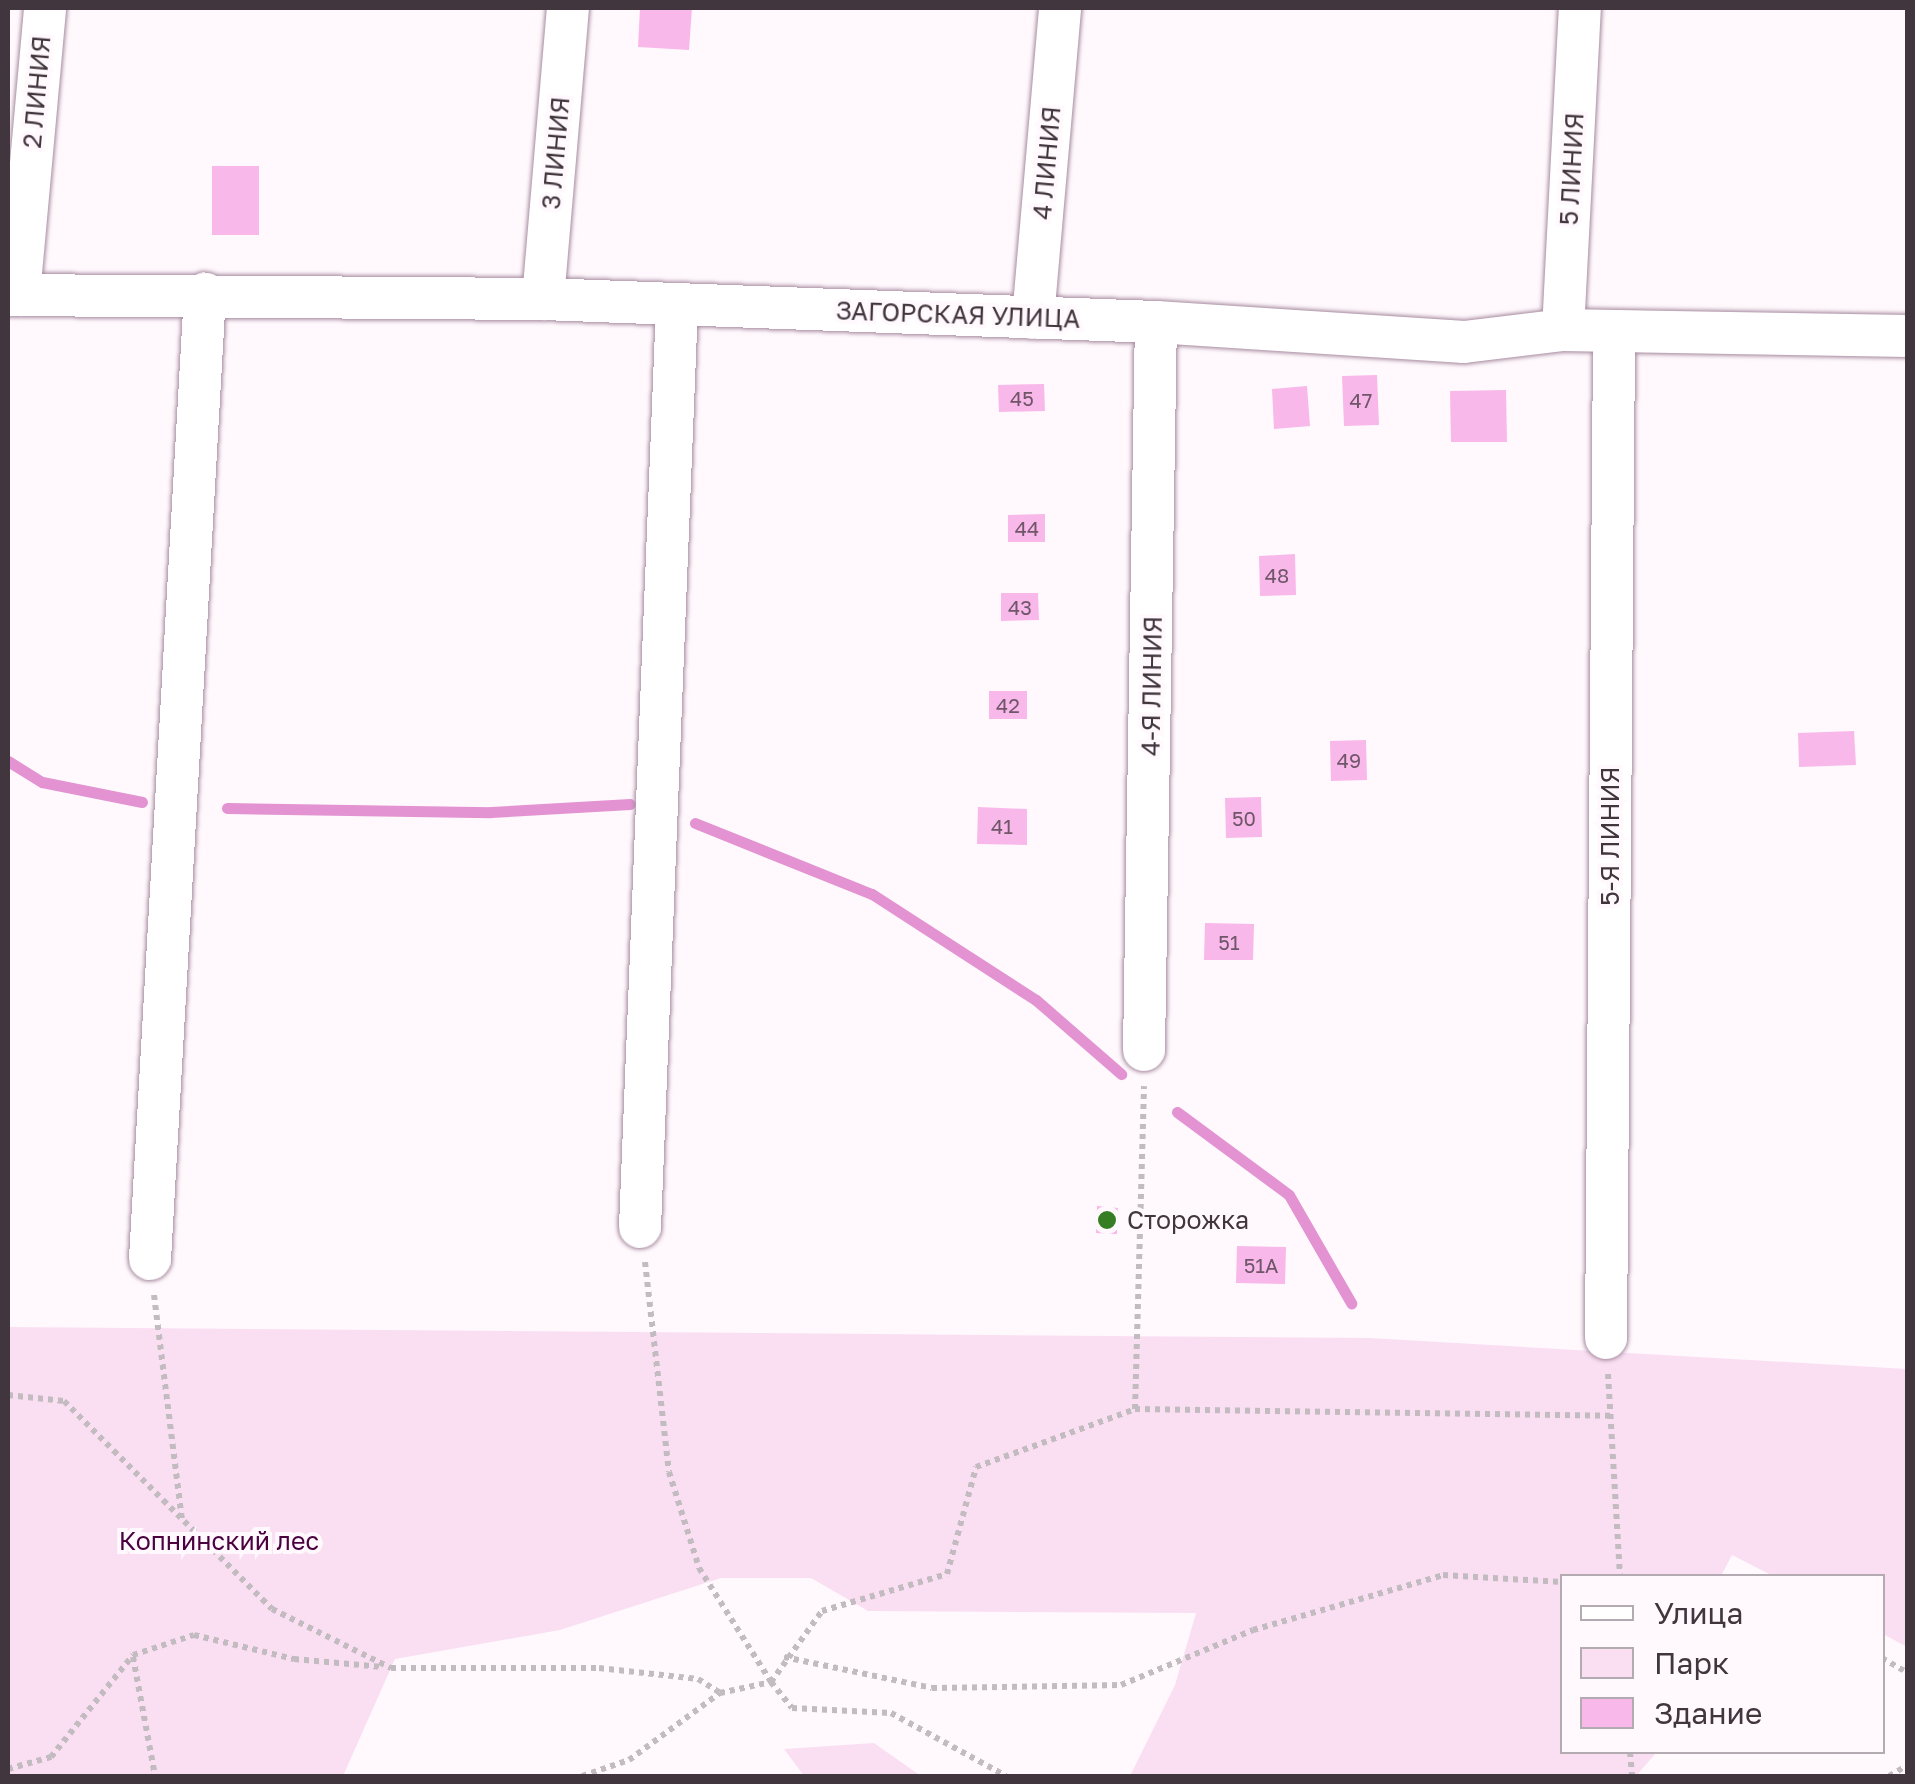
<!DOCTYPE html>
<html>
<head>
<meta charset="utf-8">
<style>
  body { margin:0 }
  #map { position:relative; width:1915px; height:1784px; overflow:hidden; background:#fff9fd; font-family:"Golos Text",sans-serif }
  div>[style] { position:absolute }
  .green>* { inset:0; background:#fadff3 }
  .stream>* { height:11px; margin:-5.5px; padding:0 5.5px; transform-origin:5.5px; border-radius:5.5px; background:#e393d2 }
  .building>* { inset:0; background:#f9b8ea }
  .path>* { height:6px; margin-top:-3px; transform-origin:0; background:repeating-linear-gradient(90deg,#c2bbc0 0 5px,transparent 0 10px) }
  .roads { filter:drop-shadow(0 0 2px #a78ba0) drop-shadow(0 0 2px #a78ba0) }
  .minor>* { height:42px; margin:-21px; padding:0 21px; transform-origin:21px; border-radius:21px; background:#fff }
  .dots>* { width:28px; height:28px; translate:-50% -50%; box-sizing:border-box; border:5px solid #fff9fd; border-radius:50% }
  span { translate:-50% -50%; white-space:nowrap; text-align:center; line-height:1.15; -webkit-text-stroke:8px #fff9fd; paint-order:stroke }
  .number-label { font-size:20px; color:#6f5669 }
  .number-label span { -webkit-text-stroke-width:0 }
  .street-label { font-size:25px; color:#41353e }
  .poi-label { font-size:25px; color:#41353e }
  .left { translate:0 -50%; text-align:left }
  .park-label { font-size:25px; color:#4a0140 }
  .frame { position:absolute; inset:0; border:10px solid #41353e; pointer-events:none }
  .legend { position:absolute; left:1560px; top:1574px; width:325px; height:180px; box-sizing:border-box; background:#fff9fd; border:2px solid #b3abb1; margin:0; padding:12px 18px; list-style:none; font-size:30px; color:#41353e }
  .legend li { display:flex; align-items:center; gap:20px; height:50px }
  .legend b { width:50px; border:2px solid #b3abb1 }
</style>
</head>
<body>
<div id="map">
  <div class="green">
    <div style="clip-path:polygon(8px 1327px,1369px 1338px,1907px 1369px,1907px 1647px,1883px 1634px,1882px 1576px,1773px 1576px,1732px 1555px,1721px 1576px,1562px 1576px,1562px 1752px,1657px 1752px,1636px 1776px,1130px 1776px,1175px 1685px,1196px 1613px,868px 1611px,811px 1578px,721px 1578px,560px 1630px,395px 1659px,343px 1776px,8px 1776px)"></div>
    <div style="clip-path:polygon(874px 1743px,921px 1776px,804px 1776px,784px 1749px)"></div>
  </div>
  <div class="stream">
    <div style="left:8px;top:761px;width:40px;rotate:32deg"></div>
    <div style="left:42px;top:782px;width:102px;rotate:11.3deg"></div>
    <div style="left:227px;top:808px;width:264px;rotate:0.9deg"></div>
    <div style="left:491px;top:812px;width:139px;rotate:-3.3deg"></div>
    <div style="left:695px;top:823px;width:191px;rotate:21.9deg"></div>
    <div style="left:872px;top:894px;width:195px;rotate:32.9deg"></div>
    <div style="left:1036px;top:1000px;width:113px;rotate:41deg"></div>
    <div style="left:1177px;top:1112px;width:139px;rotate:36.5deg"></div>
    <div style="left:1289px;top:1195px;width:125px;rotate:60.1deg"></div>
  </div>
  <div class="building">
    <div style="clip-path:polygon(640px 8px,692px 8px,689px 50px,638px 47px)"></div>
    <div style="clip-path:polygon(212px 166px,259px 166px,259px 235px,212px 235px)"></div>
    <div style="clip-path:polygon(1377px 375px,1379px 425px,1344px 426px,1342px 376px)"></div>
    <div style="clip-path:polygon(1044px 384px,1045px 411px,999px 412px,998px 385px)"></div>
    <div style="clip-path:polygon(1307px 386px,1310px 426px,1274px 429px,1272px 389px)"></div>
    <div style="clip-path:polygon(1506px 390px,1507px 442px,1451px 442px,1450px 391px)"></div>
    <div style="clip-path:polygon(1045px 514px,1045px 542px,1008px 542px,1008px 515px)"></div>
    <div style="clip-path:polygon(1295px 554px,1296px 595px,1260px 596px,1259px 556px)"></div>
    <div style="clip-path:polygon(1001px 593px,1038px 593px,1039px 620px,1001px 621px)"></div>
    <div style="clip-path:polygon(989px 691px,1027px 691px,1027px 719px,989px 719px)"></div>
    <div style="clip-path:polygon(1854px 731px,1856px 765px,1799px 767px,1798px 733px)"></div>
    <div style="clip-path:polygon(1366px 740px,1367px 780px,1331px 781px,1330px 741px)"></div>
    <div style="clip-path:polygon(1261px 797px,1262px 837px,1226px 838px,1225px 798px)"></div>
    <div style="clip-path:polygon(978px 807px,1027px 809px,1027px 845px,977px 844px)"></div>
    <div style="clip-path:polygon(1205px 923px,1254px 924px,1253px 960px,1204px 960px)"></div>
    <div style="clip-path:polygon(1097px 1206px,1118px 1208px,1117px 1234px,1096px 1233px)"></div>
    <div style="clip-path:polygon(1237px 1246px,1286px 1247px,1285px 1284px,1236px 1283px)"></div>
  </div>
  <div class="path">
    <div style="left:645px;top:1262px;width:211px;rotate:83.5deg"></div>
    <div style="left:669px;top:1472px;width:101px;rotate:72.6deg"></div>
    <div style="left:699px;top:1568px;width:135px;rotate:57.7deg"></div>
    <div style="left:771px;top:1682px;width:87px;rotate:-54.3deg"></div>
    <div style="left:822px;top:1611px;width:130px;rotate:-16.5deg"></div>
    <div style="left:947px;top:1574px;width:111px;rotate:-74.8deg"></div>
    <div style="left:976px;top:1467px;width:169px;rotate:-20deg"></div>
    <div style="left:1135px;top:1409px;width:323px;rotate:-88.4deg"></div>
    <div style="left:154px;top:1295px;width:226px;rotate:82.9deg"></div>
    <div style="left:1608px;top:1374px;width:202px;rotate:86.6deg"></div>
    <div style="left:8px;top:1395px;width:56px;rotate:6.1deg"></div>
    <div style="left:64px;top:1401px;width:294px;rotate:45deg"></div>
    <div style="left:272px;top:1609px;width:133px;rotate:26.4deg"></div>
    <div style="left:391px;top:1668px;width:208px"></div>
    <div style="left:599px;top:1668px;width:100px;rotate:6.3deg"></div>
    <div style="left:698px;top:1679px;width:26px;rotate:32deg"></div>
    <div style="left:720px;top:1693px;width:52px;rotate:-12.2deg"></div>
    <div style="left:771px;top:1682px;width:33px;rotate:51deg"></div>
    <div style="left:792px;top:1708px;width:99px;rotate:2.9deg"></div>
    <div style="left:891px;top:1713px;width:131px;rotate:28.7deg"></div>
    <div style="left:1135px;top:1409px;width:476px;rotate:0.8deg"></div>
    <div style="left:133px;top:1657px;width:121px;rotate:79.5deg"></div>
    <div style="left:784px;top:1657px;width:151px;rotate:11.8deg"></div>
    <div style="left:932px;top:1688px;width:189px;rotate:-0.9deg"></div>
    <div style="left:1121px;top:1685px;width:143px;rotate:-22.6deg"></div>
    <div style="left:1253px;top:1630px;width:198px;rotate:-16.1deg"></div>
    <div style="left:1443px;top:1575px;width:119px;rotate:3.4deg"></div>
    <div style="left:1882px;top:1658px;width:30px;rotate:30deg"></div>
    <div style="left:1630px;top:1752px;width:24px;rotate:85deg"></div>
    <div style="left:8px;top:1769px;width:45px;rotate:-15.6deg"></div>
    <div style="left:51px;top:1757px;width:131px;rotate:-51.2deg"></div>
    <div style="left:133px;top:1655px;width:64px;rotate:-18.2deg"></div>
    <div style="left:194px;top:1635px;width:103px;rotate:13.5deg"></div>
    <div style="left:294px;top:1659px;width:89px;rotate:5.1deg"></div>
    <div style="left:582px;top:1776px;width:50px;rotate:-18.8deg"></div>
    <div style="left:629px;top:1760px;width:113px;rotate:-36.4deg"></div>
    <div style="left:1889px;top:1776px;width:22px;rotate:-30deg"></div>
  </div>
  <div class="roads">
    <div class="minor">
      <div style="left:8px;top:295px;width:535px;rotate:0.43deg"></div>
      <div style="left:543px;top:299px;width:613px;rotate:2.15deg"></div>
      <div style="left:1156px;top:322px;width:309px;rotate:3.7deg"></div>
      <div style="left:1464px;top:342px;width:100px;rotate:-6.9deg"></div>
      <div style="left:1563px;top:330px;width:345px;rotate:1deg"></div>
      <div style="left:19px;top:295px;width:288px;rotate:-84.8deg"></div>
      <div style="left:543px;top:299px;width:292px;rotate:-85.1deg"></div>
      <div style="left:1033px;top:318px;width:311px;rotate:-85deg"></div>
      <div style="left:1563px;top:330px;width:322px;rotate:-87deg"></div>
      <div style="left:1144px;top:1050px;width:728px;rotate:-89.06deg"></div>
      <div style="left:640px;top:1227px;width:924px;rotate:-87.7deg"></div>
      <div style="left:150px;top:1259px;width:967px;rotate:-86.74deg"></div>
      <div style="left:1606px;top:1338px;width:1004px;rotate:-89.54deg"></div>
    </div>
  </div>
  <div class="dots">
    <div style="left:1107px;top:1220px;background:#367e23"></div>
  </div>
  <div class="number-label">
    <span style="left:1022px;top:398px">45</span>
    <span style="left:1361px;top:400px">47</span>
    <span style="left:1027px;top:528px">44</span>
    <span style="left:1277px;top:575px">48</span>
    <span style="left:1020px;top:607px">43</span>
    <span style="left:1008px;top:705px">42</span>
    <span style="left:1349px;top:760px">49</span>
    <span style="left:1244px;top:818px">50</span>
    <span style="left:1002px;top:826px">41</span>
    <span style="left:1229px;top:942px">51</span>
    <span style="left:1261px;top:1265px">51А</span>
  </div>
  <div class="street-label">
    <span style="left:37px;top:92px;rotate:-85deg">2 ЛИНИЯ</span>
    <span style="left:556px;top:153px;rotate:-85deg">3 ЛИНИЯ</span>
    <span style="left:1047px;top:163px;rotate:-85deg">4 ЛИНИЯ</span>
    <span style="left:1572px;top:169px;rotate:-87deg">5 ЛИНИЯ</span>
    <span style="left:958px;top:315px;rotate:2deg">ЗАГОРСКАЯ УЛИЦА</span>
    <span style="left:1152px;top:686px;rotate:-89deg">4-Я ЛИНИЯ</span>
    <span style="left:1610px;top:836px;rotate:-90deg">5-Я ЛИНИЯ</span>
  </div>
  <div class="poi-label">
    <span class="left" style="left:1127px;top:1220px">Сторожка</span>
  </div>
  <div class="park-label">
    <span style="left:219px;top:1541px">Копнинский лес</span>
  </div>
  <div class="frame"></div>
  <ul class="legend">
  <li><b style="height:12px;background:#fff"></b>Улица</li>
  <li><b style="height:28px;background:#fadff3"></b>Парк</li>
  <li><b style="height:28px;background:#f9b8ea"></b>Здание</li>
  </ul>
</div>
</body>
</html>
